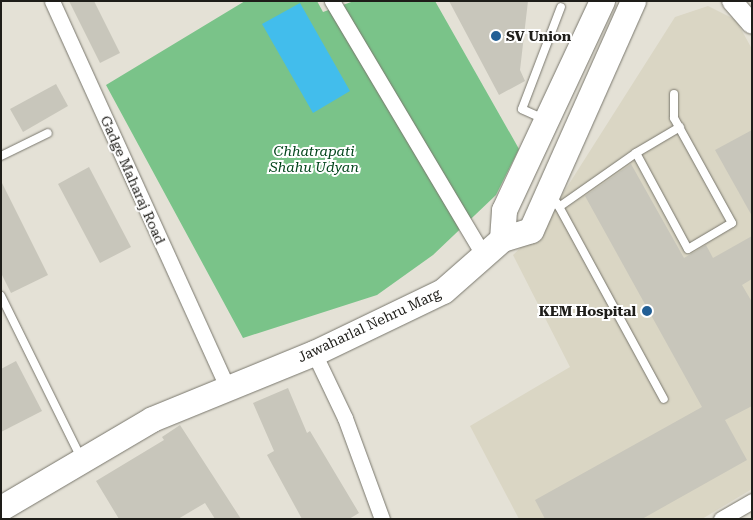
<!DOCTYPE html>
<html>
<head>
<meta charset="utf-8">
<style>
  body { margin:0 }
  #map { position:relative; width:753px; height:520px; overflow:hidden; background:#e4e1d6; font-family:"Roboto Serif",serif }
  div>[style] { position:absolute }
  .built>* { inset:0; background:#dad6c4 }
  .green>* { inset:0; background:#7ac389 }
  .water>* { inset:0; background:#42bdec }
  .building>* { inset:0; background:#c8c6bb }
  .roads { filter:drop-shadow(0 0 1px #79776d) drop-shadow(0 0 1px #79776d) }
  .service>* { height:8px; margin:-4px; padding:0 4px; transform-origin:4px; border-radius:4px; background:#fff }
  .minor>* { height:15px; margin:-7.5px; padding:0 7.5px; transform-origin:7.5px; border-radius:7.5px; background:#fff }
  .tertiary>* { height:20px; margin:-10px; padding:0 10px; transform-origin:10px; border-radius:10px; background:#fff }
  .primary>* { height:25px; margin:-12.5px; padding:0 12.5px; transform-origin:12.5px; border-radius:12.5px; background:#fff }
  .dots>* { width:14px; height:14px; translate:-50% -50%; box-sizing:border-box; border:2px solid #fff; border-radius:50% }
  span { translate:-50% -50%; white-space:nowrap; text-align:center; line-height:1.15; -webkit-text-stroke:4px #fff; paint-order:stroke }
  .poi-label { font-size:14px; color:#1e1d19; font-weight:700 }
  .left { translate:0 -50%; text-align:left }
  .right { translate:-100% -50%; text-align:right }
  .park-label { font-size:14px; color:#02451b; font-style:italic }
  .street-label { font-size:14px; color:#1e1d19 }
  .frame { position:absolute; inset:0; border:2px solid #1e1d19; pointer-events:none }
</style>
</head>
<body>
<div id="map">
  <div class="built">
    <div style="clip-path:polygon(708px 6px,736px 20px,752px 49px,752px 489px,702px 519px,519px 519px,470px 426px,570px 367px,513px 255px,541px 228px,675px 17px)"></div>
  </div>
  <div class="green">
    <div style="clip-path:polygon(245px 1px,317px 1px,323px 12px,354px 1px,435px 1px,519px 149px,496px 195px,433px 255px,377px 295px,243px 338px,106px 85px)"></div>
  </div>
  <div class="water">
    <div style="clip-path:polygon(300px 3px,350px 91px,313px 113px,262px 24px)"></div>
  </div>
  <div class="building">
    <div style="clip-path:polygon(69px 1px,94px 1px,120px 53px,100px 63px)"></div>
    <div style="clip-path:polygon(449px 1px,528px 1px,520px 70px,525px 81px,499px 95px)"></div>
    <div style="clip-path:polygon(56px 84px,68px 106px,23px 132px,10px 109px)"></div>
    <div style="clip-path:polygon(752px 130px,752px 216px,715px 150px)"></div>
    <div style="clip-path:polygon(631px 164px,684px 258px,706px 245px,713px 258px,752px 236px,752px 279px,742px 285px,752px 302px,752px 406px,725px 420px,747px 460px,642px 519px,545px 519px,535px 500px,702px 407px,585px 196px)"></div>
    <div style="clip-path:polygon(89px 167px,131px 247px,100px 263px,58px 184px)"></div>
    <div style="clip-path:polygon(1px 181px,48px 275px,11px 293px,1px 273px)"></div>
    <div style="clip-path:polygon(16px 361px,42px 411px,1px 432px,1px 369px)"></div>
    <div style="clip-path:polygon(288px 388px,307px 433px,310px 431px,359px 513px,349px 519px,302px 519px,267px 455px,274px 451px,253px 403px)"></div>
    <div style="clip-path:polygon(180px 425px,241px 519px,215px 519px,205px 503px,178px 519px,119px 519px,96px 481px,164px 440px,162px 437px)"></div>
  </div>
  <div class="roads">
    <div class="service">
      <div style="left:544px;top:119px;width:24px;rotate:-156deg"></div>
      <div style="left:522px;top:109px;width:109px;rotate:-69.1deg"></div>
      <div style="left:636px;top:153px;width:51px;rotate:-30.6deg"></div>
      <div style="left:1px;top:156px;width:52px;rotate:-26.1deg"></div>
      <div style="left:557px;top:203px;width:223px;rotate:61.4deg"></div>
      <div style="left:559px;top:207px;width:94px;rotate:-35deg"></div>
      <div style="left:636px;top:153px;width:109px;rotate:61.6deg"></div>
      <div style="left:688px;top:249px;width:51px;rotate:-30.6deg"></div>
      <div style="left:732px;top:223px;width:120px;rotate:-118.9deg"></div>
      <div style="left:674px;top:118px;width:24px;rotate:-90deg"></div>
      <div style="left:1px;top:296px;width:181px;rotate:63.7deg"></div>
    </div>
    <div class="minor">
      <div style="left:52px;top:1px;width:424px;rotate:65.6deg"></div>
      <div style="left:332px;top:1px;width:299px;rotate:59.2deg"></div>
      <div style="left:314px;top:353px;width:72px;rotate:64.5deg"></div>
      <div style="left:345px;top:418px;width:108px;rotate:69.9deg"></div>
      <div style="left:721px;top:519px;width:36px;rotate:-30deg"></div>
    </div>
    <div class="tertiary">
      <div style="left:732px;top:1px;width:30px;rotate:49deg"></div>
    </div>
    <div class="primary">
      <div style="left:502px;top:239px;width:29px;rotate:-86deg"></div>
      <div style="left:504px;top:210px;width:231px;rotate:-64.9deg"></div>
      <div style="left:1px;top:508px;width:175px;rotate:-30.5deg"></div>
      <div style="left:152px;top:419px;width:175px;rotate:-22.2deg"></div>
      <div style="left:314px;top:353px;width:143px;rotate:-25.7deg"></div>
      <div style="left:443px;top:291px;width:79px;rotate:-41.4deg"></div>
      <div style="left:502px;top:239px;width:30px;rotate:-17deg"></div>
      <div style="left:531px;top:230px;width:251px;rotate:-66deg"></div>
    </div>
  </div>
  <div class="dots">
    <div style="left:496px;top:36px;background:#225f95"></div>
    <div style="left:647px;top:311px;background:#225f95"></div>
  </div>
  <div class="poi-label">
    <span class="left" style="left:506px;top:36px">SV Union</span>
    <span class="right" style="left:636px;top:311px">KEM Hospital</span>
  </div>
  <div class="park-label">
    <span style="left:314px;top:159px">Chhatrapati<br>Shahu Udyan</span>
  </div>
  <div class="street-label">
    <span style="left:133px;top:180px;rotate:66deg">Gadge Maharaj Road</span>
    <span style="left:369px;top:325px;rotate:-25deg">Jawaharlal Nehru Marg</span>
  </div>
  <div class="frame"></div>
</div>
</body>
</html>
